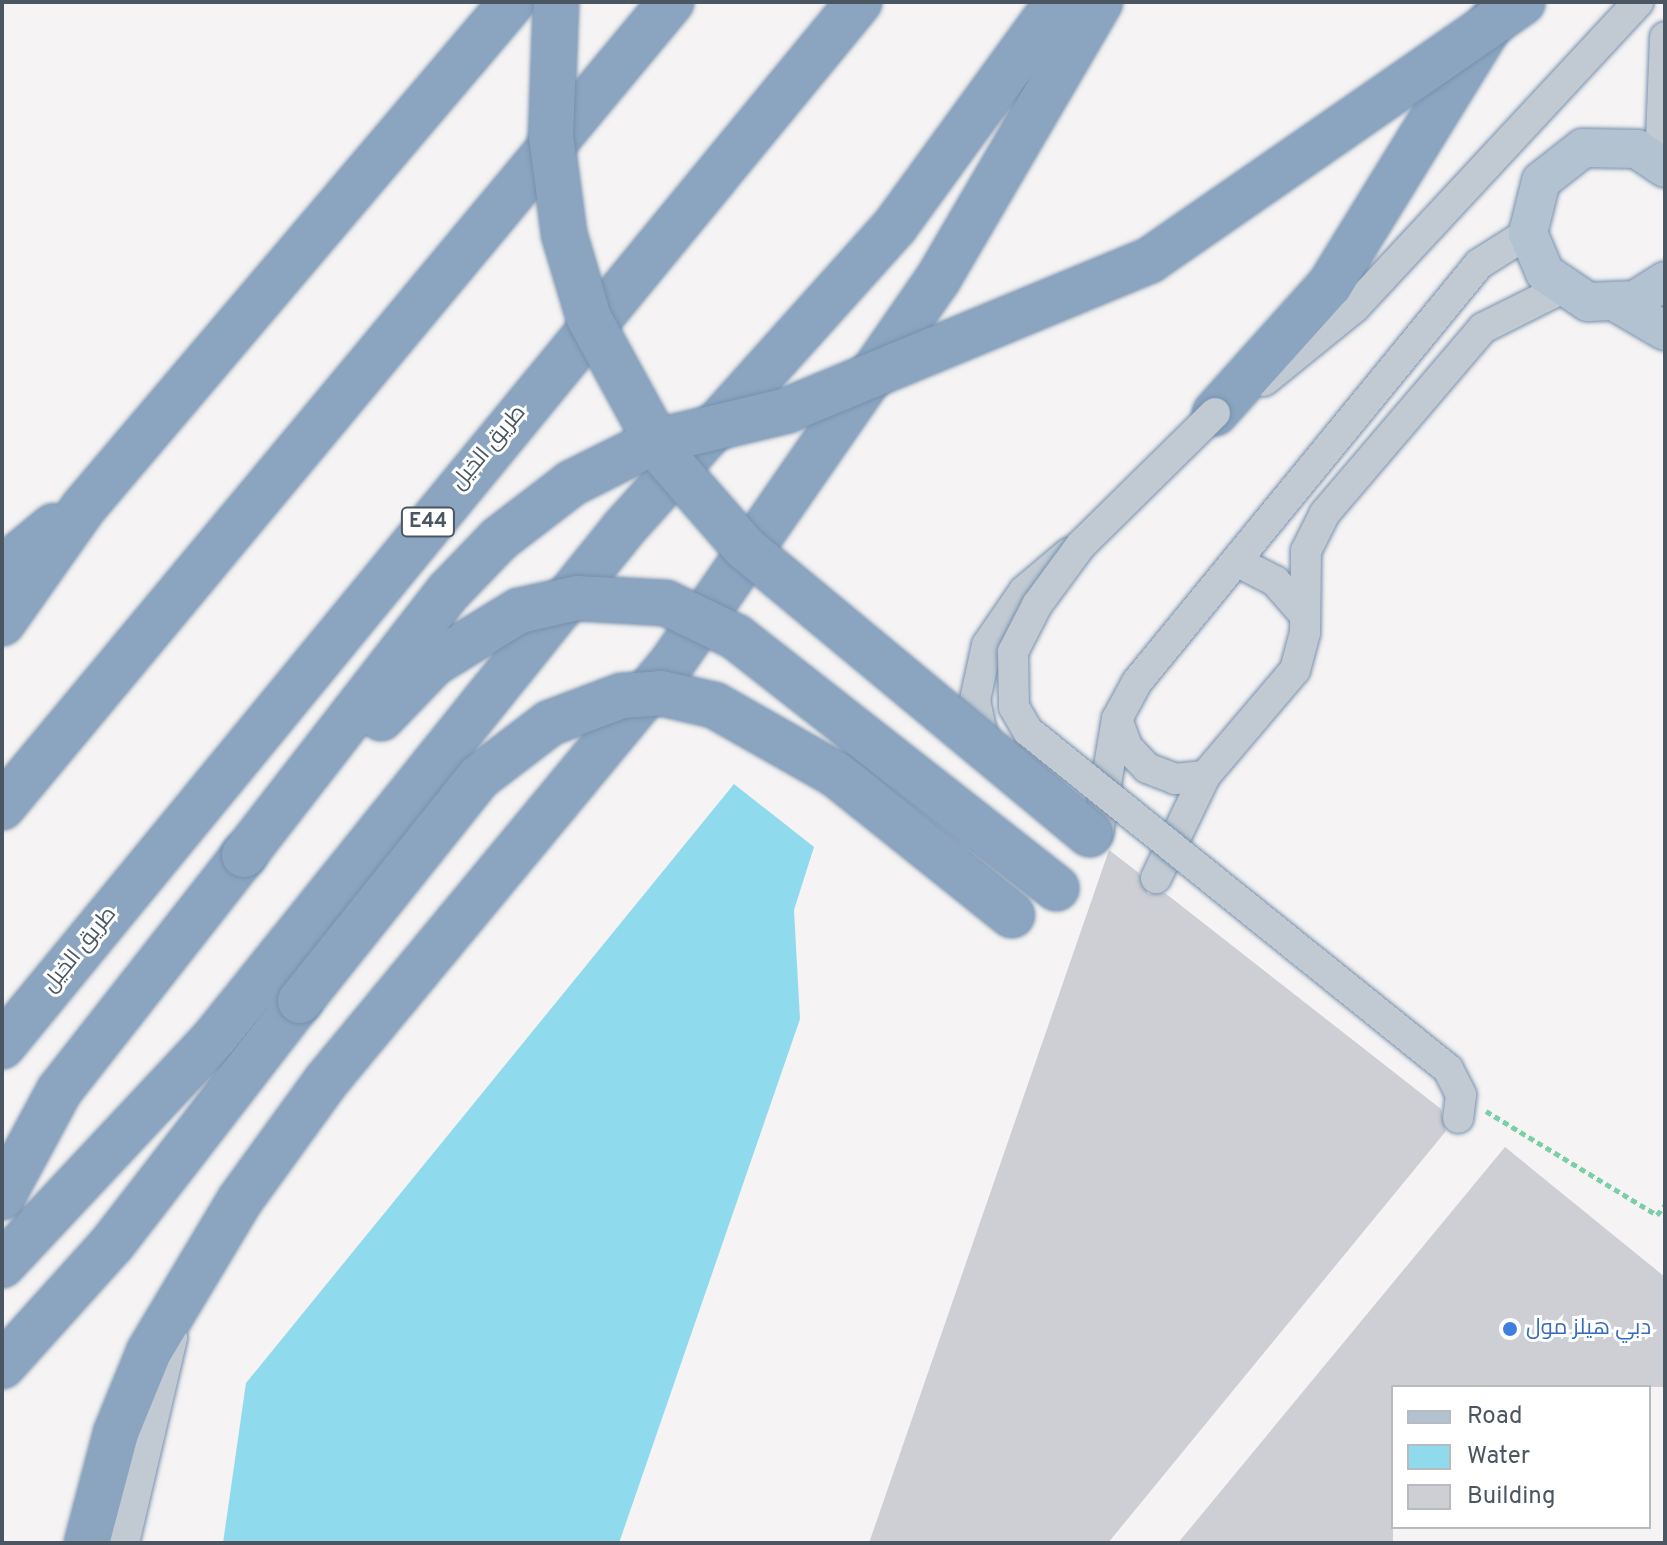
<!DOCTYPE html>
<html>
<head>
<meta charset="utf-8">
<style>
  body { margin:0 }
  #map { position:relative; width:1667px; height:1545px; overflow:hidden; background:#f5f3f3; font-family:Overpass,Cairo,sans-serif }
  div>[style] { position:absolute }
  .water>* { inset:0; background:#90daee }
  .building>* { inset:0; background:#cdcfd5 }
  .path>* { height:5px; margin-top:-2.5px; transform-origin:0; background:repeating-linear-gradient(90deg,#7ad0a6 0 6px,transparent 0 10px) }
  .roads { filter:drop-shadow(0 0 2px #7690ad) drop-shadow(0 0 2px #7690ad) }
  .minor>* { height:30px; margin:-15px; padding:0 15px; transform-origin:15px; border-radius:15px; background:#c1cad2 }
  .major>* { height:38px; margin:-19px; padding:0 19px; transform-origin:19px; border-radius:19px; background:#b3c2d1 }
  .highway>* { height:44px; margin:-22px; padding:0 22px; transform-origin:22px; border-radius:22px; background:#8ba5c1 }
  .bridges { filter:drop-shadow(0 0 2px #7690ad) drop-shadow(0 0 2px #7690ad) }
  .minor-bridge>* { height:30px; margin:-15px; padding:0 15px; transform-origin:15px; border-radius:15px; background:#c1cad2 }
  .highway-bridge>* { height:44px; margin:-22px; padding:0 22px; transform-origin:22px; border-radius:22px; background:#8ba5c1 }
  .dots>* { width:22px; height:22px; translate:-50% -50%; box-sizing:border-box; border:4px solid #fff; border-radius:50% }
  span { translate:-50% -50%; white-space:nowrap; text-align:center; line-height:1.15; -webkit-text-stroke:6px #fff; paint-order:stroke }
  .shield-label span { padding:2px 6px; background:#fff; border:2px solid; border-radius:6px; -webkit-text-stroke-width:0 }
  .shield-label { font-size:20px; color:#4a5661; font-weight:700 }
  .street-label { font-size:22px; color:#4a5661 }
  .shop-label { font-size:22px; color:#366cbe }
  .left { translate:0 -50%; text-align:left }
  .frame { position:absolute; inset:0; border:4px solid #4a5661; pointer-events:none }
  .legend { position:absolute; left:1391px; top:1385px; width:260px; height:144px; box-sizing:border-box; background:#fff; border:2px solid #b7bbc0; margin:0; padding:10px 14px; list-style:none; font-size:24px; color:#4a5661 }
  .legend li { display:flex; align-items:center; gap:16px; height:40px }
  .legend b { width:40px; border:2px solid #b7bbc0 }
</style>
</head>
<body>
<div id="map">
  <div class="water">
    <div style="clip-path:polygon(734px 784px,814px 847px,794px 910px,800px 1019px,619px 1543px,223px 1543px,246px 1383px)"></div>
  </div>
  <div class="building">
    <div style="clip-path:polygon(1109px 850px,1139px 873px,1148px 894px,1165px 893px,1441px 1109px,1446px 1131px,1108px 1543px,869px 1543px)"></div>
    <div style="clip-path:polygon(1505px 1147px,1665px 1277px,1665px 1387px,1393px 1387px,1393px 1543px,1178px 1543px)"></div>
  </div>
  <div class="path">
    <div style="left:1486px;top:1111px;width:200px;rotate:31.3deg"></div>
    <div style="left:1657px;top:1215px;width:13px;rotate:-51deg"></div>
  </div>
  <div class="roads">
    <div class="minor">
      <div style="left:1660px;top:163px;width:126px;rotate:-87.7deg"></div>
      <div style="left:1264px;top:381px;width:117px;rotate:-39.1deg"></div>
      <div style="left:1355px;top:307px;width:416px;rotate:-47.1deg"></div>
      <div style="left:1236px;top:561px;width:44px;rotate:27.1deg"></div>
      <div style="left:1275px;top:581px;width:44px;rotate:48.7deg"></div>
      <div style="left:1117px;top:719px;width:30px;rotate:70deg"></div>
      <div style="left:1127px;top:747px;width:29px;rotate:46deg"></div>
      <div style="left:1147px;top:768px;width:30px;rotate:21deg"></div>
      <div style="left:1175px;top:779px;width:30px;rotate:-6deg"></div>
      <div style="left:985px;top:749px;width:50px;rotate:-101.5deg"></div>
      <div style="left:975px;top:700px;width:56px;rotate:-77.7deg"></div>
      <div style="left:987px;top:645px;width:65px;rotate:-55.6deg"></div>
      <div style="left:1024px;top:591px;width:59px;rotate:-40.2deg"></div>
      <div style="left:1098px;top:832px;width:115px;rotate:-80.5deg"></div>
      <div style="left:1117px;top:719px;width:42px;rotate:-61.6deg"></div>
      <div style="left:1137px;top:682px;width:540px;rotate:-50.71deg"></div>
      <div style="left:1479px;top:264px;width:58px;rotate:-32.3deg"></div>
      <div style="left:1156px;top:878px;width:113px;rotate:-64.3deg"></div>
      <div style="left:1205px;top:776px;width:139px;rotate:-49.7deg"></div>
      <div style="left:1295px;top:670px;width:38px;rotate:-75deg"></div>
      <div style="left:1305px;top:633px;width:82px;rotate:-89.3deg"></div>
      <div style="left:1306px;top:551px;width:42px;rotate:-63.4deg"></div>
      <div style="left:1325px;top:513px;width:243px;rotate:-49.5deg"></div>
      <div style="left:1483px;top:328px;width:87px;rotate:-26.6deg"></div>
      <div style="left:124px;top:1543px;width:211px;rotate:-76.8deg"></div>
    </div>
    <div class="major">
      <div style="left:1665px;top:168px;width:34px;rotate:-146deg"></div>
      <div style="left:1637px;top:149px;width:54px;rotate:-178.9deg"></div>
      <div style="left:1583px;top:148px;width:53px;rotate:141.8deg"></div>
      <div style="left:1541px;top:181px;width:54px;rotate:104deg"></div>
      <div style="left:1528px;top:233px;width:43px;rotate:67deg"></div>
      <div style="left:1545px;top:273px;width:52px;rotate:34deg"></div>
      <div style="left:1588px;top:302px;width:47px;rotate:-2.4deg"></div>
      <div style="left:1635px;top:300px;width:36px;rotate:-32deg"></div>
      <div style="left:1619px;top:304px;width:53px;rotate:30.4deg"></div>
    </div>
    <div class="highway">
      <div style="left:1215px;top:413px;width:172px;rotate:-48.1deg"></div>
      <div style="left:1330px;top:285px;width:313px;rotate:-58.4deg"></div>
      <div style="left:2px;top:569px;width:67px;rotate:-39.6deg"></div>
      <div style="left:2px;top:623px;width:141px;rotate:-54.8deg"></div>
      <div style="left:83px;top:508px;width:663px;rotate:-49.71deg"></div>
      <div style="left:2px;top:807px;width:1047px;rotate:-50.27deg"></div>
      <div style="left:2px;top:1046px;width:1351px;rotate:-50.62deg"></div>
      <div style="left:2px;top:1197px;width:120px;rotate:-61.7deg"></div>
      <div style="left:59px;top:1091px;width:300px;rotate:-51.9deg"></div>
      <div style="left:2px;top:1265px;width:313px;rotate:-46.9deg"></div>
      <div style="left:216px;top:1036px;width:652px;rotate:-51.23deg"></div>
      <div style="left:624px;top:528px;width:406px;rotate:-48.1deg"></div>
      <div style="left:895px;top:226px;width:277px;rotate:-54deg"></div>
      <div style="left:2px;top:1366px;width:164px;rotate:-48deg"></div>
      <div style="left:112px;top:1244px;width:307px;rotate:-52.3deg"></div>
      <div style="left:87px;top:1543px;width:114px;rotate:-75.2deg"></div>
      <div style="left:116px;top:1433px;width:87px;rotate:-67.8deg"></div>
      <div style="left:149px;top:1352px;width:177px;rotate:-59.1deg"></div>
      <div style="left:240px;top:1200px;width:148px;rotate:-54.1deg"></div>
      <div style="left:327px;top:1080px;width:541px;rotate:-50.4deg"></div>
      <div style="left:672px;top:663px;width:467px;rotate:-55.3deg"></div>
      <div style="left:938px;top:279px;width:321px;rotate:-59.7deg"></div>
    </div>
  </div>
  <div class="bridges">
    <div class="minor-bridge">
      <div style="left:1215px;top:413px;width:188px;rotate:135.4deg"></div>
      <div style="left:1081px;top:545px;width:74px;rotate:126.3deg"></div>
      <div style="left:1037px;top:605px;width:53px;rotate:117.1deg"></div>
      <div style="left:1013px;top:652px;width:55px;rotate:89deg"></div>
      <div style="left:1014px;top:707px;width:28px;rotate:60deg"></div>
      <div style="left:1028px;top:731px;width:539px;rotate:38.83deg"></div>
      <div style="left:1448px;top:1069px;width:29px;rotate:63deg"></div>
      <div style="left:1461px;top:1095px;width:23px;rotate:97deg"></div>
    </div>
    <div class="highway-bridge">
      <div style="left:556px;top:2px;width:134px;rotate:92.1deg"></div>
      <div style="left:551px;top:136px;width:99px;rotate:82.4deg"></div>
      <div style="left:564px;top:234px;width:88px;rotate:73.4deg"></div>
      <div style="left:589px;top:318px;width:155px;rotate:61.4deg"></div>
      <div style="left:663px;top:454px;width:125px;rotate:48.9deg"></div>
      <div style="left:745px;top:548px;width:448px;rotate:39.7deg"></div>
      <div style="left:381px;top:718px;width:76px;rotate:-46.1deg"></div>
      <div style="left:434px;top:663px;width:100px;rotate:-31.5deg"></div>
      <div style="left:519px;top:611px;width:59px;rotate:-12.6deg"></div>
      <div style="left:577px;top:598px;width:89px;rotate:3.2deg"></div>
      <div style="left:666px;top:603px;width:78px;rotate:25.9deg"></div>
      <div style="left:736px;top:637px;width:407px;rotate:38.1deg"></div>
      <div style="left:244px;top:855px;width:334px;rotate:-52.2deg"></div>
      <div style="left:449px;top:591px;width:72px;rotate:-46.1deg"></div>
      <div style="left:499px;top:539px;width:92px;rotate:-37.5deg"></div>
      <div style="left:572px;top:483px;width:92px;rotate:-26.6deg"></div>
      <div style="left:654px;top:442px;width:138px;rotate:-13.4deg"></div>
      <div style="left:788px;top:410px;width:392px;rotate:-22.5deg"></div>
      <div style="left:1150px;top:260px;width:453px;rotate:-34.7deg"></div>
      <div style="left:300px;top:1001px;width:287px;rotate:-51.4deg"></div>
      <div style="left:479px;top:777px;width:89px;rotate:-37.3deg"></div>
      <div style="left:550px;top:723px;width:77px;rotate:-20.6deg"></div>
      <div style="left:622px;top:696px;width:39px;rotate:-4deg"></div>
      <div style="left:661px;top:693px;width:54px;rotate:12.8deg"></div>
      <div style="left:714px;top:705px;width:142px;rotate:29.6deg"></div>
      <div style="left:837px;top:775px;width:224px;rotate:38.7deg"></div>
    </div>
  </div>
  <div class="dots">
    <div style="left:1510px;top:1329px;background:#3f7fe0"></div>
  </div>
  <div class="shield-label">
    <span style="left:428px;top:522px">E44</span>
  </div>
  <div class="street-label">
    <span style="left:489px;top:448px;rotate:-50deg">طريق الخيل</span>
    <span style="left:80px;top:950px;rotate:-51deg">طريق الخيل</span>
  </div>
  <div class="shop-label">
    <span class="left" style="left:1526px;top:1329px">دبي هيلز مول</span>
  </div>
  <div class="frame"></div>
  <ul class="legend">
  <li><b style="height:10px;background:#b3c2d1"></b>Road</li>
  <li><b style="height:22px;background:#90daee"></b>Water</li>
  <li><b style="height:22px;background:#cdcfd5"></b>Building</li>
  </ul>
</div>
</body>
</html>
